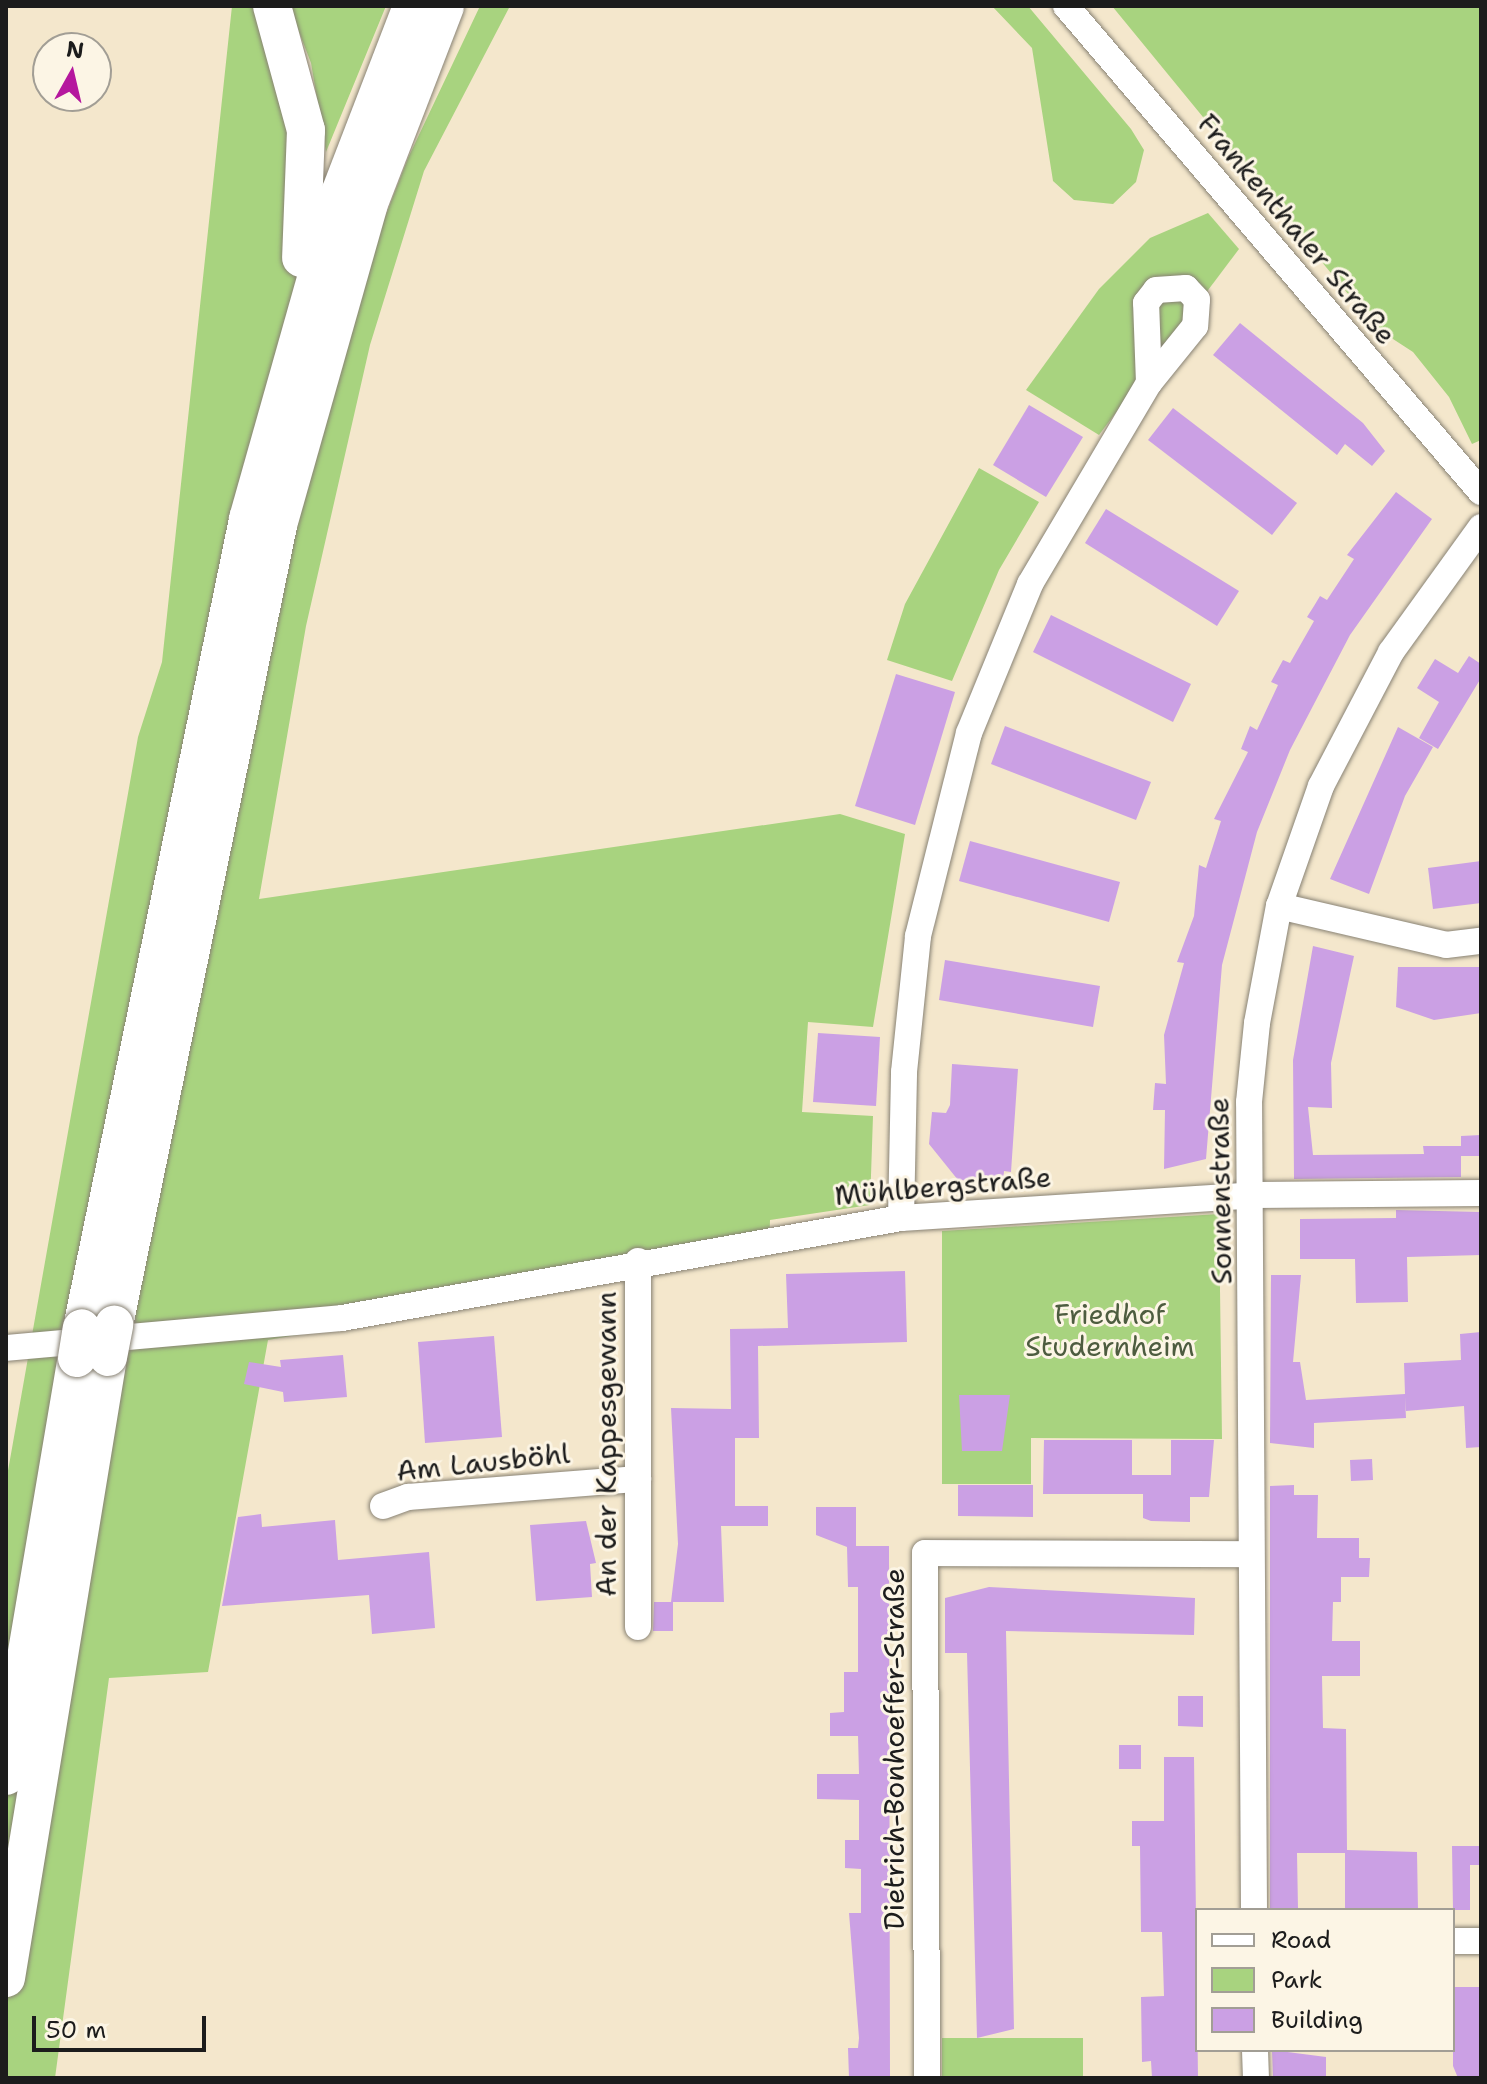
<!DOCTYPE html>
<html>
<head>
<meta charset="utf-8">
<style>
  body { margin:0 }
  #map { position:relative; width:1487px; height:2084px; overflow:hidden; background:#f4e7cc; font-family:"Shantell Sans",sans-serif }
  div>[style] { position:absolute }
  .green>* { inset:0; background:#a8d37f }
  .building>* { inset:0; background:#cba0e4 }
  .roads { filter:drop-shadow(0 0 2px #888274) drop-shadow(0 0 2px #888274) }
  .minor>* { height:26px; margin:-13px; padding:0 13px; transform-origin:13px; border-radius:13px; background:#fff }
  .highway>* { height:38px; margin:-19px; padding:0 19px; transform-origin:19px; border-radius:19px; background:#fff }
  .bridges { filter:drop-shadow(0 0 2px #888274) drop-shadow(0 0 2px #888274) }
  .highway-bridge>* { height:38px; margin:-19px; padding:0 19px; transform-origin:19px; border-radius:19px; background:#fff }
  span { translate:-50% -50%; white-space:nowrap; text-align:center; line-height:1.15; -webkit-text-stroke:6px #fcf5e5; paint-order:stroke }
  .street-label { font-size:28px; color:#1c1c1c }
  .park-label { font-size:28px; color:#4d5c3f }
  .frame { position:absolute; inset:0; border:8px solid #1c1c1c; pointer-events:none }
  .legend { position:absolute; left:1195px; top:1908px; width:260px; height:144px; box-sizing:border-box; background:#fcf5e5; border:2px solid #a29e95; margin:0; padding:10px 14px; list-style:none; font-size:24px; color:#1c1c1c }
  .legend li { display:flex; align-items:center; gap:16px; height:40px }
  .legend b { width:40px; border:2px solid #a29e95 }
  .north { position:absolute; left:32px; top:32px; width:80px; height:80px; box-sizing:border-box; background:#fcf5e5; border:2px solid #a29e95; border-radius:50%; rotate:8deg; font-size:22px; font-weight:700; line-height:32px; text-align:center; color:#1c1c1c }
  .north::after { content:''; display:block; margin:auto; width:28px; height:36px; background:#b5179e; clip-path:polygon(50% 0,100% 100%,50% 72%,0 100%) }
  .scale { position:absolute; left:32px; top:2016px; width:174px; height:36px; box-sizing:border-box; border:4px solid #1c1c1c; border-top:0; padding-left:10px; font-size:24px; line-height:28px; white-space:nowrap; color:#1c1c1c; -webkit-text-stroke:6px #fcf5e5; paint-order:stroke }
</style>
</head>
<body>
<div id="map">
  <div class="green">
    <div style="clip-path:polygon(232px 6px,260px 6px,354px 297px,408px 158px,480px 6px,510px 6px,424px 171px,370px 345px,306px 626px,259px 899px,840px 814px,905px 834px,873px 1027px,808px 1022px,802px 1112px,873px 1116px,870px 1205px,770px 1220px,769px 1253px,268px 1340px,208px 1672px,109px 1678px,55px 2078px,6px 2078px,6px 1482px,138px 737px,162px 662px)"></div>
    <div style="clip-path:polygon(289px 6px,386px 6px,326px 152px,311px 63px)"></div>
    <div style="clip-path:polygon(992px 6px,1028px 6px,1131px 129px,1144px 150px,1136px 182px,1113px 204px,1074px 200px,1053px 181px,1032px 48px)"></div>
    <div style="clip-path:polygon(1112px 6px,1481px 6px,1481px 440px,1472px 444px,1449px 397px,1413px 352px,1376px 328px)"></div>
    <div style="clip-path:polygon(1208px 213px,1239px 249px,1099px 435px,1026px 390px,1099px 289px,1150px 238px)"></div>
    <div style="clip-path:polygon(979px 468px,1039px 502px,999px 570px,952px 681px,887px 660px,905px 604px)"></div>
    <div style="clip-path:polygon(1219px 1214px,1222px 1439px,1031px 1438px,1031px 1484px,942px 1484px,942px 1231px)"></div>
    <div style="clip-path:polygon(942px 2038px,1083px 2038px,1083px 2078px,942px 2078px)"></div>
  </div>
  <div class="building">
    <div style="clip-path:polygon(1240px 323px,1363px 423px,1385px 451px,1372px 466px,1345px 444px,1337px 455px,1213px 355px)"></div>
    <div style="clip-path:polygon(1029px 405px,1083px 437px,1046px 497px,993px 465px)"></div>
    <div style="clip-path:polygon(1173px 408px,1297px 503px,1272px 535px,1148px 440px)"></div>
    <div style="clip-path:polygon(1396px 492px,1432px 519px,1350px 635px,1290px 750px,1257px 832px,1222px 965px,1206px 1159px,1164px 1169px,1165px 1110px,1153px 1110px,1155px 1083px,1166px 1084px,1164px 1035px,1184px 963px,1177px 962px,1194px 916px,1199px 865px,1206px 868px,1221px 821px,1214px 819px,1248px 752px,1241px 749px,1250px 726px,1257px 730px,1278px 685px,1271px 682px,1283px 660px,1290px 663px,1314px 621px,1307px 617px,1314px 606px,1320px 596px,1327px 600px,1354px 559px,1347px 555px)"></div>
    <div style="clip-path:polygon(1106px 509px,1239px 591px,1217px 626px,1085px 543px)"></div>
    <div style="clip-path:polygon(1051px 615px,1191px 684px,1173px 722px,1033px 652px)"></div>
    <div style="clip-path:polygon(1469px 656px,1481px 664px,1481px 678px,1438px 749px,1419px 738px,1439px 702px,1417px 688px,1435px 659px,1458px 673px)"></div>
    <div style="clip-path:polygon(896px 674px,955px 692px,915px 825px,855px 806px)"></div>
    <div style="clip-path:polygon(1005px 726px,1151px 782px,1136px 820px,991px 764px)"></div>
    <div style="clip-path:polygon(1398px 727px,1433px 747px,1405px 796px,1369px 894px,1330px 879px)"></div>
    <div style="clip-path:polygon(970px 841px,1120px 882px,1109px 922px,959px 881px)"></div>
    <div style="clip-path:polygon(1481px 861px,1481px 903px,1433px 909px,1428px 868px)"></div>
    <div style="clip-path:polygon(1313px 946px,1354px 956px,1331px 1063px,1332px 1108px,1308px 1107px,1313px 1155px,1424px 1154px,1423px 1146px,1461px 1146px,1461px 1177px,1294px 1179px,1293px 1060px)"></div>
    <div style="clip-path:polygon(945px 960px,1100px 986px,1093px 1027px,939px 1000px)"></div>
    <div style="clip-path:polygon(1398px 967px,1481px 967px,1481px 1013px,1434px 1020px,1396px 1007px)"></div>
    <div style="clip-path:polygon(818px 1033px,880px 1037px,876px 1106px,813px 1102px)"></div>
    <div style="clip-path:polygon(952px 1064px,1018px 1069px,1011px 1172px,1004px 1171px,1003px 1183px,958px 1180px,929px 1144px,932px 1112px,946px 1113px,950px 1105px)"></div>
    <div style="clip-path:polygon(1481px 1135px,1481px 1156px,1461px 1156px,1461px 1136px)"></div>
    <div style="clip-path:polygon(1396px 1210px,1481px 1212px,1481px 1255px,1407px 1257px,1408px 1302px,1356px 1303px,1355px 1259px,1300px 1259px,1300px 1219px,1396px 1218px)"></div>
    <div style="clip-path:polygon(905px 1271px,907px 1342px,758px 1346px,759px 1438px,735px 1438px,735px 1506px,768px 1506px,768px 1526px,721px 1526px,724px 1602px,673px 1602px,673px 1631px,653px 1631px,654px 1602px,671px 1602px,678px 1544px,671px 1408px,731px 1409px,730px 1329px,788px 1328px,786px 1274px)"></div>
    <div style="clip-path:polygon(1271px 1275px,1301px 1275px,1293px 1362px,1300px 1362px,1306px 1400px,1405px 1394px,1404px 1363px,1461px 1360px,1460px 1334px,1481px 1332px,1481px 1447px,1466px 1448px,1464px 1406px,1406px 1411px,1405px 1397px,1406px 1418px,1314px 1423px,1314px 1448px,1270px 1443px)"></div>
    <div style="clip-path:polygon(494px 1336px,502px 1437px,425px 1443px,418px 1342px)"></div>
    <div style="clip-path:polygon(343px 1355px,347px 1397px,284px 1402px,283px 1392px,244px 1384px,249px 1362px,281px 1367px,280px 1360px)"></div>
    <div style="clip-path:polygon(959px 1395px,1010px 1395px,1002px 1451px,962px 1451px)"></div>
    <div style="clip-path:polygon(1044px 1440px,1132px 1440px,1132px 1475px,1171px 1475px,1171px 1440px,1214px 1440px,1209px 1497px,1190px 1497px,1190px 1522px,1151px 1521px,1143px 1518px,1143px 1494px,1043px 1494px)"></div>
    <div style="clip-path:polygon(1372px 1459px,1373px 1480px,1351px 1481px,1350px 1460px)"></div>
    <div style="clip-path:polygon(958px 1485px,1033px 1485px,1033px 1517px,958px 1516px)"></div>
    <div style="clip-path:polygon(1294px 1485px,1294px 1495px,1318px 1495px,1317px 1538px,1359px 1538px,1359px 1558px,1370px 1558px,1369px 1577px,1341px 1577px,1341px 1602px,1333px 1602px,1332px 1641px,1360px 1641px,1360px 1676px,1322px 1676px,1323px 1728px,1346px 1729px,1347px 1850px,1417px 1852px,1418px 1910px,1345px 1910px,1345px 1853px,1297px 1853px,1298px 1909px,1270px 1910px,1270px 1486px)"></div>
    <div style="clip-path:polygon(816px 1507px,856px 1507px,856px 1546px,889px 1546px,890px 2078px,849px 2078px,848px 2048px,858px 2048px,859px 2038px,849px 1913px,861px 1913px,861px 1869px,845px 1868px,845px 1840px,859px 1840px,859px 1800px,817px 1799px,817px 1774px,859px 1774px,858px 1736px,830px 1736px,830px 1713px,844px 1712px,844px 1672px,858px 1672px,858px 1587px,848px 1587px,847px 1547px,816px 1535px)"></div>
    <div style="clip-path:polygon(261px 1514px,262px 1527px,335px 1520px,338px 1560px,429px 1552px,435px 1628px,372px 1634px,369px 1595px,222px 1606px,238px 1517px)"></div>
    <div style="clip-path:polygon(586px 1521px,596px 1563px,590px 1564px,592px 1597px,536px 1601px,530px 1525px)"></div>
    <div style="clip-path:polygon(989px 1587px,1195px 1598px,1194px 1635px,1006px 1631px,1014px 2029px,977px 2038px,967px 1653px,945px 1653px,945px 1598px)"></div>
    <div style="clip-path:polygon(1178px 1696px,1203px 1696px,1203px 1727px,1178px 1726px)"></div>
    <div style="clip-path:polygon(1119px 1745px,1141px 1745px,1141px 1769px,1119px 1769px)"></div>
    <div style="clip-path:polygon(1164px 1757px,1194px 1757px,1198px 2078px,1152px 2078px,1151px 2061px,1142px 2062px,1141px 1997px,1164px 1996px,1162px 1932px,1141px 1932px,1140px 1846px,1132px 1846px,1132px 1821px,1164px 1821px)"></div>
    <div style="clip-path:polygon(1452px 1846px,1481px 1846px,1481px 1865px,1470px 1865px,1470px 1910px,1453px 1910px)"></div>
    <div style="clip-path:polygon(1453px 1987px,1481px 1987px,1479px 2078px,1458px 2078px,1453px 2066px)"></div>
    <div style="clip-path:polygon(1272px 2050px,1326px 2057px,1326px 2078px,1273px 2078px)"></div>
  </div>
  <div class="roads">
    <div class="minor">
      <div style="left:1066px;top:6px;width:639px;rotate:49.51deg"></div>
      <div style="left:1279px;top:906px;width:171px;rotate:13.1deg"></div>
      <div style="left:1446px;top:945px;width:35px;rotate:-7deg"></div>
      <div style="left:901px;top:1218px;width:146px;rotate:-88.8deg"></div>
      <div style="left:904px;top:1072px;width:137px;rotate:-84.1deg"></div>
      <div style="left:918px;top:936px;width:209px;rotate:-75.9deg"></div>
      <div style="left:969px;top:733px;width:161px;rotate:-67.7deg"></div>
      <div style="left:1030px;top:584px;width:234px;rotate:-59.4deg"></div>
      <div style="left:1149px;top:383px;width:80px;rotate:-92.1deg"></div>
      <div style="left:1146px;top:303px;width:16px;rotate:-52deg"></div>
      <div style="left:1156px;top:290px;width:30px;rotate:-4deg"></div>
      <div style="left:1186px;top:288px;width:16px;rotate:47deg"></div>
      <div style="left:1197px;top:300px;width:26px;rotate:94deg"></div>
      <div style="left:1195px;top:326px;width:73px;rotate:128.9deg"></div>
      <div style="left:638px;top:1261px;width:366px;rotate:90deg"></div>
      <div style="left:6px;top:1348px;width:337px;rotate:-5.1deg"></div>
      <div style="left:342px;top:1318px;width:568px;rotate:-10.14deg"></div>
      <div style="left:901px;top:1218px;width:354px;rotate:-3.7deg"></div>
      <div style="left:1254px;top:1195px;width:227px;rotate:-0.5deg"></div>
      <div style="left:383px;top:1506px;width:27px;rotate:-20deg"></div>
      <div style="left:408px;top:1497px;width:231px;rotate:-4.5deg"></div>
      <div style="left:1254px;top:1910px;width:808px;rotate:-90.35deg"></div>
      <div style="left:1249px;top:1102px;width:79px;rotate:-84.2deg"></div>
      <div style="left:1257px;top:1023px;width:119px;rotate:-79.4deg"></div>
      <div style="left:1279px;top:906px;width:127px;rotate:-70.7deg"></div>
      <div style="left:1321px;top:786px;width:151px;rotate:-62.4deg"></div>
      <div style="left:1391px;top:652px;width:154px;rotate:-54.2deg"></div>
      <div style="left:1453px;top:1941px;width:28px"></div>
      <div style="left:1255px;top:2050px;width:28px;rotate:88deg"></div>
      <div style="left:927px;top:2078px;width:525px;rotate:-90.22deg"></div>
      <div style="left:925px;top:1553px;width:326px;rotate:0.2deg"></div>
    </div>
    <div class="highway">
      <div style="left:272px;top:6px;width:129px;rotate:74.7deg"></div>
      <div style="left:306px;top:130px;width:128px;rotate:92.2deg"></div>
      <div style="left:114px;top:1325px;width:817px;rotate:-78.41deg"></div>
      <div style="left:278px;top:525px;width:331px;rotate:-74.2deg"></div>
      <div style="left:368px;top:206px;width:214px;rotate:-68.9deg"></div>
      <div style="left:82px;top:1328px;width:826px;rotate:-78.4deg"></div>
      <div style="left:248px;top:519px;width:339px;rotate:-74.2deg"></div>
      <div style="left:340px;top:193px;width:200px;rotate:-68.9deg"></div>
      <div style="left:6px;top:1776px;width:424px;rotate:-80.4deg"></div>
      <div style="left:6px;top:1978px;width:629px;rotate:-80.67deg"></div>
    </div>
  </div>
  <div class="bridges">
    <div class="highway-bridge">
      <div style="left:108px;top:1357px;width:33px;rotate:-79deg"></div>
      <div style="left:77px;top:1358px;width:30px;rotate:-81deg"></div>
    </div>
  </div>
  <div class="street-label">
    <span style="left:1297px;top:229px;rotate:50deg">Frankenthaler Straße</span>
    <span style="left:943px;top:1186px;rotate:-5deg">Mühlbergstraße</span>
    <span style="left:1220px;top:1191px;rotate:-91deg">Sonnenstraße</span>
    <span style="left:606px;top:1444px;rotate:-90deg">An der Kappesgewann</span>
    <span style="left:483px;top:1462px;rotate:-6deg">Am Lausböhl</span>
    <span style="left:894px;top:1749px;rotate:-90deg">Dietrich-Bonhoeffer-Straße</span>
  </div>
  <div class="park-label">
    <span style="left:1110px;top:1330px">Friedhof<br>Studernheim</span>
  </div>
  <div class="frame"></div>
  <ul class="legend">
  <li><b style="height:10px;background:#fff"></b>Road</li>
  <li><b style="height:22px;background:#a8d37f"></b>Park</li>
  <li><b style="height:22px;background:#cba0e4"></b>Building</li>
  </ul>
  <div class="north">N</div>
  <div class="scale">50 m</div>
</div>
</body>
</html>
